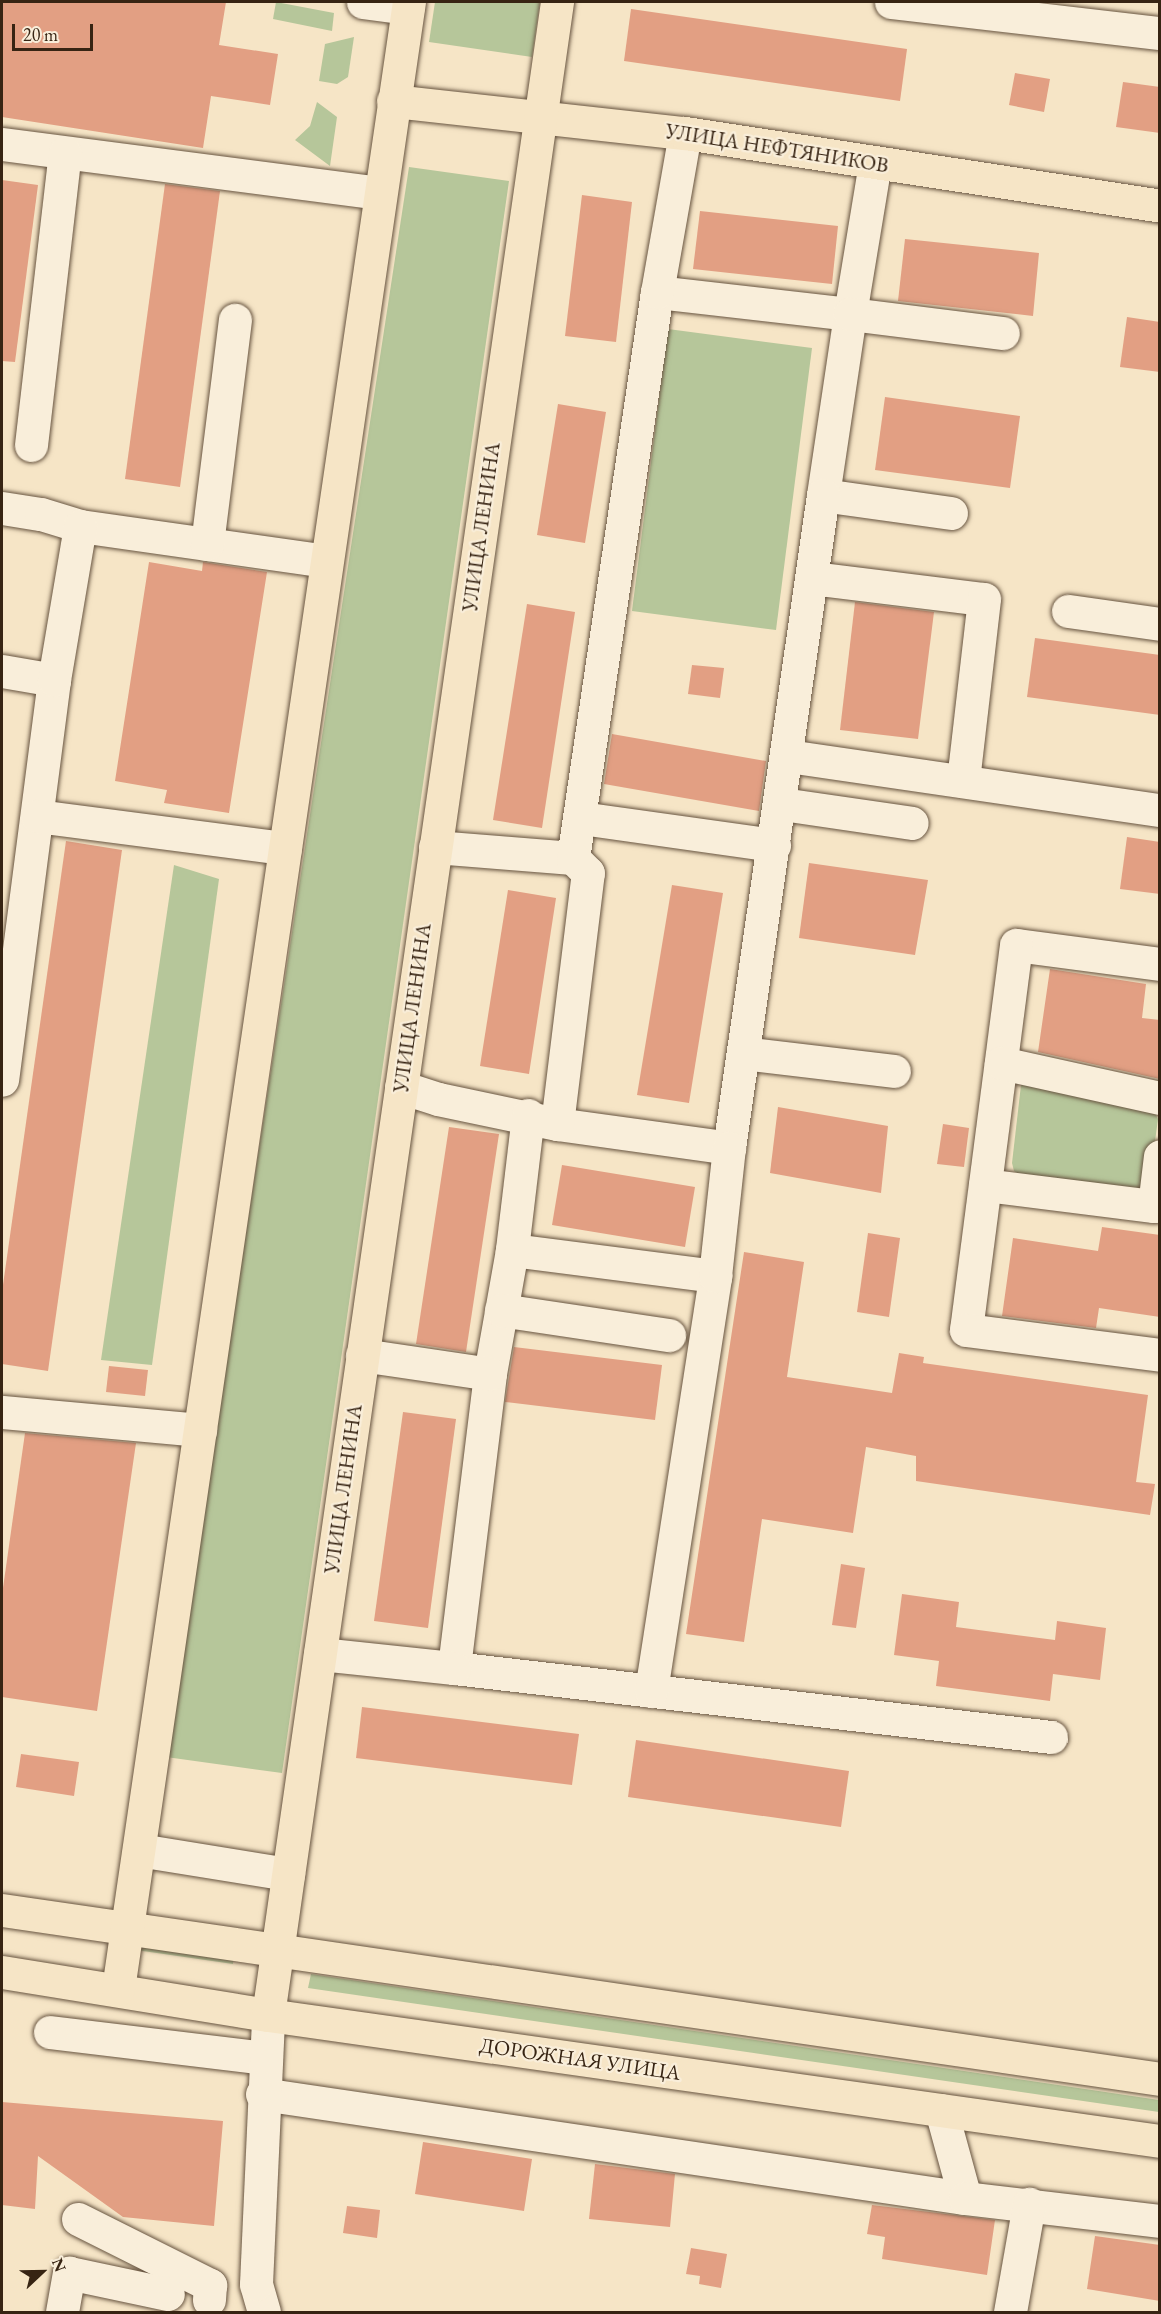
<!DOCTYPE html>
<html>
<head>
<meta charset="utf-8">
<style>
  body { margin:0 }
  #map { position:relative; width:1161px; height:2314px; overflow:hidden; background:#f6e5c6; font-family:"EB Garamond",serif }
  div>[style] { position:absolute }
  .green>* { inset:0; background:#b6c69a }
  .building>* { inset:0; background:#e29f83 }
  .roads { filter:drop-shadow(0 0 2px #675440) drop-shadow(0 0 2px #675440) }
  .minor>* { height:33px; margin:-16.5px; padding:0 16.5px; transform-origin:16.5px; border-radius:16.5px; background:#f9eeda }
  .major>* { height:33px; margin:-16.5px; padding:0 16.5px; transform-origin:16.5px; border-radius:16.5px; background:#f6e5c6 }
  span { translate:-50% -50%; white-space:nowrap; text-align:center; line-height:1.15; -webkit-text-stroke:4.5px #f9eeda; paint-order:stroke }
  .street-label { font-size:21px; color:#372413 }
  .frame { position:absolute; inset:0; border:3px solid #372413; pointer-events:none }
  .north { position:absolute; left:12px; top:2242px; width:60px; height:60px; -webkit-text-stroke:4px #f9eeda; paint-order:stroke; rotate:68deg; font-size:16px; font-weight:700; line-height:24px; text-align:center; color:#372413 }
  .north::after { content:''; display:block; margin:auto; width:21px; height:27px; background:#372413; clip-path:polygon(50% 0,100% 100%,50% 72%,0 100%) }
  .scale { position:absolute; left:12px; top:24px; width:81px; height:27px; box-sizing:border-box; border:3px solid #372413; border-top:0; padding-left:8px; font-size:18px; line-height:21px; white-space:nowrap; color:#372413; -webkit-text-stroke:4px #f9eeda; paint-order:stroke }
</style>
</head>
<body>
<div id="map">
  <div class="green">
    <div style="clip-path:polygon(276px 2px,334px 13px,332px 31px,273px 19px)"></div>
    <div style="clip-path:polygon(435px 2px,540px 2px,532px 57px,429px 42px)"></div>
    <div style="clip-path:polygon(354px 37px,348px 77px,337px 84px,319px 81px,325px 44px)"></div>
    <div style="clip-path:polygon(317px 102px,337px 117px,330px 166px,295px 140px,310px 126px)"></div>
    <div style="clip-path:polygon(409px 167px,509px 181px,282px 1773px,166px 1757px)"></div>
    <div style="clip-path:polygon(668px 329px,812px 348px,776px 630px,632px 611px)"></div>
    <div style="clip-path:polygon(174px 865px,219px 879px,152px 1365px,101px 1360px)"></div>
    <div style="clip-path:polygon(1034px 1079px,1152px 1107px,1158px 1119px,1149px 1186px,1143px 1194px,1029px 1181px,1014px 1171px,1012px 1163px,1021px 1085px)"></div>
    <div style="clip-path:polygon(138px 1939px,234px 1953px,233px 1964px,136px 1950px)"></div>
    <div style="clip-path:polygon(311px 1974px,1159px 2100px,1159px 2112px,308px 1988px)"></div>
  </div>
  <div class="building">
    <div style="clip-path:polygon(2px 2px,226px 2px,219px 45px,278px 54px,270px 105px,211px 96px,203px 148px,2px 117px)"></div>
    <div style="clip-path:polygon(631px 9px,907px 49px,900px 101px,624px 61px)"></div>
    <div style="clip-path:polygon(1015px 73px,1050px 79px,1044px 112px,1009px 105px)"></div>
    <div style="clip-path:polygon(1123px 82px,1160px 87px,1160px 133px,1116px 127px)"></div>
    <div style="clip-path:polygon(2px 180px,38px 185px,15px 362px,2px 361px)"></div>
    <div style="clip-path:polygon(165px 184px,220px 191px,180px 487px,125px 479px)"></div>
    <div style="clip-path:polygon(582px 195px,632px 202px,616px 342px,565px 336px)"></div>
    <div style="clip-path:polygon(700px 211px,838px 226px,832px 284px,693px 269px)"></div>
    <div style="clip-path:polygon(905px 239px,1039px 253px,1033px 316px,898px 301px)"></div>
    <div style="clip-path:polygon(1127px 317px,1160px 322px,1160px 372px,1120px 367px)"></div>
    <div style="clip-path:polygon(885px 397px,1020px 416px,1010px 488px,875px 470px)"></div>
    <div style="clip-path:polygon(558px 404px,606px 412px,585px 543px,537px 535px)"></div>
    <div style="clip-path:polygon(149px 562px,202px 571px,203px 562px,267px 572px,229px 813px,164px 803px,167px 790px,115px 781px)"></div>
    <div style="clip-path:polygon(855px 602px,934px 612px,918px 739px,840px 730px)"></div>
    <div style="clip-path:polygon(527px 604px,575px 612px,542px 828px,493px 820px)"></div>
    <div style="clip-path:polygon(1035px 638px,1160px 655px,1160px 715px,1027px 697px)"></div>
    <div style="clip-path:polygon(692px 665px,724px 668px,720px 698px,688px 694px)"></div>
    <div style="clip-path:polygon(612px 734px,766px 761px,759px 811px,604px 784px)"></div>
    <div style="clip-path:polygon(1127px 837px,1160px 842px,1160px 894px,1120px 889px)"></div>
    <div style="clip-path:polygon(66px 841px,122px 850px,48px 1371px,2px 1364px,2px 1292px)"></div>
    <div style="clip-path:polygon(809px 863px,928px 880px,915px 955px,799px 938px)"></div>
    <div style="clip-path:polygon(672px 885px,723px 893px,689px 1103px,637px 1095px)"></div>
    <div style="clip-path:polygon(508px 890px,556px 898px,529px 1074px,480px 1066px)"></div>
    <div style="clip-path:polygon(1050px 969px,1146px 984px,1142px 1018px,1160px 1020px,1160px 1079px,1038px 1052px)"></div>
    <div style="clip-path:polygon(778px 1107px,888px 1126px,881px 1193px,770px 1173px)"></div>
    <div style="clip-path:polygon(943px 1124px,969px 1128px,964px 1167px,937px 1164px)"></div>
    <div style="clip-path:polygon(449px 1127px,499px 1134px,466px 1352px,416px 1344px)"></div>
    <div style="clip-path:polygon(562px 1165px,695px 1187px,685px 1247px,552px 1225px)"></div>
    <div style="clip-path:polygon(1102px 1227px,1160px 1235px,1160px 1317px,1099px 1308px,1096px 1328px,1002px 1316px,1013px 1238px,1098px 1251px)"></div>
    <div style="clip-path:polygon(868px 1233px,900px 1238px,889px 1317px,857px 1312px)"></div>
    <div style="clip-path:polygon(744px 1252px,804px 1262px,787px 1377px,892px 1393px,899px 1353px,924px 1357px,923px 1363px,1148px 1395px,1136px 1482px,1155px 1484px,1150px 1515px,916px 1481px,916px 1456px,866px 1447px,853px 1533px,762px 1519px,744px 1642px,686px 1634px)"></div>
    <div style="clip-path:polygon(514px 1347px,662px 1365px,655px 1420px,505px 1402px)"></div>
    <div style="clip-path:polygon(109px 1366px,148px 1370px,145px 1396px,106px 1392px)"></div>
    <div style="clip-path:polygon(403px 1412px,456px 1419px,428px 1628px,374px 1621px)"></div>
    <div style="clip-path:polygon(25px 1433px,136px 1443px,97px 1711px,2px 1697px,2px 1595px)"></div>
    <div style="clip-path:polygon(841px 1564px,865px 1568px,856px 1628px,832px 1625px)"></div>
    <div style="clip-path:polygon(902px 1594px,959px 1602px,956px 1627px,1055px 1640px,1057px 1621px,1106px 1628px,1100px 1680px,1053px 1674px,1050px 1701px,936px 1686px,939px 1661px,894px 1655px)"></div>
    <div style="clip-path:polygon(362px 1707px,579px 1734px,572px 1785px,356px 1758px)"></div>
    <div style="clip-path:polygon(636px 1740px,849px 1771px,841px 1827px,628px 1797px)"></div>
    <div style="clip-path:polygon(21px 1754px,79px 1762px,74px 1796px,16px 1787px)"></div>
    <div style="clip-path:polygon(2px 2102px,223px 2121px,214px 2226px,123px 2217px,38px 2156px,35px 2209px,2px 2205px)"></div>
    <div style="clip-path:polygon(423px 2142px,532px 2159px,524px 2211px,415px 2194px)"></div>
    <div style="clip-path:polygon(595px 2164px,675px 2174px,670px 2227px,589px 2219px)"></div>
    <div style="clip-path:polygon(872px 2205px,995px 2220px,987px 2275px,882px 2259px,885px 2237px,867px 2234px)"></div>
    <div style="clip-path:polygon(347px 2206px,380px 2210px,377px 2238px,343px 2233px)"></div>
    <div style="clip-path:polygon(1095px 2236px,1160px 2245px,1160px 2301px,1087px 2289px)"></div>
    <div style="clip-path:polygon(691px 2248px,727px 2254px,721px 2288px,699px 2284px,700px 2276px,686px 2274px)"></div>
  </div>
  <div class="roads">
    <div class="minor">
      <div style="left:363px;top:2px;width:45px;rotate:7.6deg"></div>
      <div style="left:891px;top:2px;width:271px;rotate:6.6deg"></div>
      <div style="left:2px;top:144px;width:381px;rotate:7.4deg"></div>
      <div style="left:657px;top:292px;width:194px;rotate:6.5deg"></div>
      <div style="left:850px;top:314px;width:153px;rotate:-80.6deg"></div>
      <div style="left:31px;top:445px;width:294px;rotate:-83.4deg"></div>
      <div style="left:2px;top:508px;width:39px;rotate:9deg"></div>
      <div style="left:41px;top:514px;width:41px;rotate:17.1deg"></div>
      <div style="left:80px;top:526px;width:248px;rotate:8.1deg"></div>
      <div style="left:951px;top:513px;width:129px;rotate:-172deg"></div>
      <div style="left:823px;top:495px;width:183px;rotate:-81.5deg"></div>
      <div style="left:850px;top:314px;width:154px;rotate:7.1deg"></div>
      <div style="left:207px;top:544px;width:226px;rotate:-82.9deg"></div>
      <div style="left:812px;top:578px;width:173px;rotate:7deg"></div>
      <div style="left:984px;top:599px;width:183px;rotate:96.6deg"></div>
      <div style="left:1068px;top:611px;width:93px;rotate:8deg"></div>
      <div style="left:2px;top:671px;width:53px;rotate:9.8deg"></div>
      <div style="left:54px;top:680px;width:403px;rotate:97.4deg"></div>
      <div style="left:54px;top:680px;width:156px;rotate:-80.4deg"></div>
      <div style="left:788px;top:756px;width:376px;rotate:8.3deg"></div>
      <div style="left:782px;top:804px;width:131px;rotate:8.3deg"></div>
      <div style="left:37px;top:816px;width:250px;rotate:7.4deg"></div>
      <div style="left:581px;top:818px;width:195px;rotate:8deg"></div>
      <div style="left:435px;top:847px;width:138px;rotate:4.6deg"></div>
      <div style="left:573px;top:858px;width:572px;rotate:-81.56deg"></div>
      <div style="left:657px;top:292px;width:161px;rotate:-80deg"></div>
      <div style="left:1160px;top:964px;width:145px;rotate:-172.5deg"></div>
      <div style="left:1016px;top:945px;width:388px;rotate:97.4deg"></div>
      <div style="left:966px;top:1330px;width:196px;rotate:7.3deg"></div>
      <div style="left:743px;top:1053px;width:152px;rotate:6.8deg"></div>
      <div style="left:1001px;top:1063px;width:163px;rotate:12.4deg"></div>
      <div style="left:401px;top:1087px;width:39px;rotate:18deg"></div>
      <div style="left:438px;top:1099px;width:122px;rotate:11.9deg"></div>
      <div style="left:557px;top:1124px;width:174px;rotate:7.9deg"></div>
      <div style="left:729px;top:1148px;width:660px;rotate:-81.81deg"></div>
      <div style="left:528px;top:1115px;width:136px;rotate:96.8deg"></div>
      <div style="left:512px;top:1250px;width:205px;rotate:7.3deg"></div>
      <div style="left:557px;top:1124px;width:253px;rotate:-83deg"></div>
      <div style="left:588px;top:873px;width:21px;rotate:-135deg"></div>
      <div style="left:985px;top:1185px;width:170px;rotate:7.1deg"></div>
      <div style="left:1154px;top:1206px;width:50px;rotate:-83.2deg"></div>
      <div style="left:512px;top:1250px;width:126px;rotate:100.1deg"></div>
      <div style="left:490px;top:1374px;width:296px;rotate:97deg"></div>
      <div style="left:454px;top:1668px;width:601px;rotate:6.59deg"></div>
      <div style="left:501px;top:1310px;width:170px;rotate:8.5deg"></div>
      <div style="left:362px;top:1355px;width:129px;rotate:8.4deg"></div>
      <div style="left:2px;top:1412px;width:199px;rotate:5.2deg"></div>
      <div style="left:320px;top:1654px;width:135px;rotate:6deg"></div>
      <div style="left:651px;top:1691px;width:420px;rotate:-81.2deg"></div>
      <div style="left:715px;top:1276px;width:129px;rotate:-83.8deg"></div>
      <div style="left:139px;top:1850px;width:151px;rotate:9.2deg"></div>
      <div style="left:50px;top:2032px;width:216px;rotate:6.9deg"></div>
      <div style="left:262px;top:2094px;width:711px;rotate:8.42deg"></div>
      <div style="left:941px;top:2110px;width:91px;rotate:74.7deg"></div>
      <div style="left:965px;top:2198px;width:196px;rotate:6.7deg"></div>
      <div style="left:78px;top:2219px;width:148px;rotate:26.6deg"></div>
      <div style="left:210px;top:2285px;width:15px;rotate:94deg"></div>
      <div style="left:62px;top:2312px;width:40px;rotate:-80deg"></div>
      <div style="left:69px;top:2273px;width:101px;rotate:12deg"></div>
      <div style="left:264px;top:2312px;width:29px;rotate:-106deg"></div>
      <div style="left:256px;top:2284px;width:269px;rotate:-87.4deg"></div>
      <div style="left:1010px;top:2312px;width:110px;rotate:-80deg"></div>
    </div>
    <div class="major">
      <div style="left:393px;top:101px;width:294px;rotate:6.3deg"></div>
      <div style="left:685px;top:133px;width:481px;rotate:8.7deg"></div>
      <div style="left:2px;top:1910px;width:1170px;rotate:8.3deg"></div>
      <div style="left:2px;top:1972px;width:269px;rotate:9.2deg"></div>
      <div style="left:268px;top:2015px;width:901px;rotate:8.04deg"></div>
      <div style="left:118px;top:1989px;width:2008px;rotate:-81.67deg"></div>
      <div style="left:268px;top:2015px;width:2034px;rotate:-81.83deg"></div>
    </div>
  </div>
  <div class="street-label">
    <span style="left:777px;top:148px;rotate:9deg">УЛИЦА НЕФТЯНИКОВ</span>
    <span style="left:481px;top:527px;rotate:-82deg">УЛИЦА ЛЕНИНА</span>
    <span style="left:412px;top:1008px;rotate:-82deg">УЛИЦА ЛЕНИНА</span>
    <span style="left:343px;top:1489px;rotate:-82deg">УЛИЦА ЛЕНИНА</span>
    <span style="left:580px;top:2059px;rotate:8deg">ДОРОЖНАЯ УЛИЦА</span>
  </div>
  <div class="frame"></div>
  <div class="north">N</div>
  <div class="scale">20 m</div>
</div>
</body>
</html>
